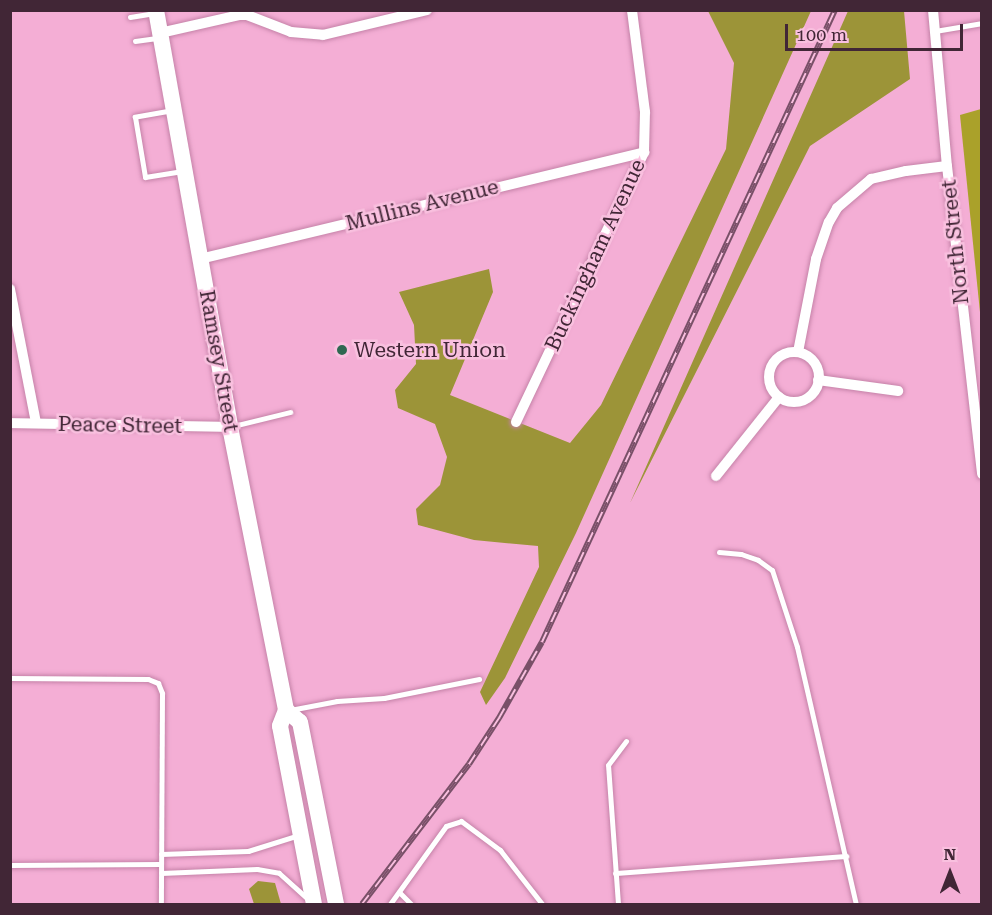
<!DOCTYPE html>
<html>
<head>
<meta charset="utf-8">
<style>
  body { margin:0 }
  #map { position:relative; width:992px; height:915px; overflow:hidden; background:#f4aed5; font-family:"Roboto Serif",serif }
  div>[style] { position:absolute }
  .green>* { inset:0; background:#aaa12a }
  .forest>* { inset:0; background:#9c9438 }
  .roads { filter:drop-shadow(0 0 2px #c582a8) drop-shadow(0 0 2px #c582a8) }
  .lane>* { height:5px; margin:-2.5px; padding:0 2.5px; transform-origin:2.5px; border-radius:2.5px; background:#fff }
  .street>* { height:10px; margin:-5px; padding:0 5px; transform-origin:5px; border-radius:5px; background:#fff }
  .street>.ring { margin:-5px; padding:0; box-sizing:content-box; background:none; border:10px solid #fff; border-radius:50% }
  .primary>* { height:16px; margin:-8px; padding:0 8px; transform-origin:8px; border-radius:8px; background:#fff }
  .rail>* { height:6px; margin-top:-3px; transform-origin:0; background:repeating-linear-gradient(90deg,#f9c0df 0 11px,#795068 0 22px); box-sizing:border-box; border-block:2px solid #795068 }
  .dots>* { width:16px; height:16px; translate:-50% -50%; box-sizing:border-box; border:3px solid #f9c0df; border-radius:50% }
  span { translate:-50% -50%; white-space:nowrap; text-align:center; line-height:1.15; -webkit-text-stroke:5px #f9c0df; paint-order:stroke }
  .street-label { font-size:21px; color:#412636 }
  .poi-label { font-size:21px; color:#412636 }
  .left { translate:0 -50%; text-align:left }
  .frame { position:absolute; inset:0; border:12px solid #412636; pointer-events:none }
  .north { position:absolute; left:920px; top:843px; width:60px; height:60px; -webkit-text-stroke:4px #f9c0df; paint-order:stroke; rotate:0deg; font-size:16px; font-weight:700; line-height:24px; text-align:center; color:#412636 }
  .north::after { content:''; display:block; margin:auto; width:21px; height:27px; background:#412636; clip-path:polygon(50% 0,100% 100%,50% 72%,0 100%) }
  .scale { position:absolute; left:785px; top:24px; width:178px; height:27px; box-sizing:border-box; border:3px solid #412636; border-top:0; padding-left:8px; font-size:18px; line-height:21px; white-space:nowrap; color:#412636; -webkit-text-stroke:4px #f9c0df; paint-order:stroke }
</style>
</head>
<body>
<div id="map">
  <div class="green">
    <div style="clip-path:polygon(981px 109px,982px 109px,981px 322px,960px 115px)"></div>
  </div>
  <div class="forest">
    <div style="clip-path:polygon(708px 11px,811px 11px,576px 533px,505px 678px,486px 705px,480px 692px,539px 567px,538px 546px,474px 540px,418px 525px,416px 509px,440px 485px,447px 457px,435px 424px,398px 408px,395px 390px,416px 364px,414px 325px,399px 292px,489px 269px,493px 292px,450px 395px,570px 443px,601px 405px,726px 149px,734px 63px)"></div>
    <div style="clip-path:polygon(848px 11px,904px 11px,910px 79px,810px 146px,630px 503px)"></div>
    <div style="clip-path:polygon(258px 881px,275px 883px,281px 904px,254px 904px,249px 889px)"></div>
  </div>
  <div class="roads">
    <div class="lane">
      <div style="left:130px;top:17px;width:25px;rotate:-9deg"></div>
      <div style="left:935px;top:31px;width:48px;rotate:-9.7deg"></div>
      <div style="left:135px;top:41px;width:22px;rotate:-8deg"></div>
      <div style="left:173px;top:110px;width:39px;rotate:170deg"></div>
      <div style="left:135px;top:117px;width:61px;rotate:80.5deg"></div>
      <div style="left:145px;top:177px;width:38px;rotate:-9deg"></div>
      <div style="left:233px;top:426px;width:59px;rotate:-13.8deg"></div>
      <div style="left:719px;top:552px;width:22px;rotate:5deg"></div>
      <div style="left:741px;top:554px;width:18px;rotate:19deg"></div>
      <div style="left:758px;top:560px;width:17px;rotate:36deg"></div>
      <div style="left:772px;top:570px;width:81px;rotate:72deg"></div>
      <div style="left:797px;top:647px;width:264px;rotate:77.1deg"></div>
      <div style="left:10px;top:678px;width:138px;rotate:0.4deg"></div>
      <div style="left:148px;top:679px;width:11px;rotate:22deg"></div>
      <div style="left:158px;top:683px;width:11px;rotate:68deg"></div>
      <div style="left:162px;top:693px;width:211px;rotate:90.3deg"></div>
      <div style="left:290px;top:710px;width:48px;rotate:-10.8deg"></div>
      <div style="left:337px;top:701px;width:47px;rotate:-3.7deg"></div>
      <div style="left:384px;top:698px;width:97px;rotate:-11.3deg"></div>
      <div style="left:161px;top:854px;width:87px;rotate:-2deg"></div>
      <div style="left:248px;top:851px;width:53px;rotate:-17.4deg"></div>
      <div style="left:10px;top:865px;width:151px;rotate:-0.4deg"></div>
      <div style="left:161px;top:873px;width:96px;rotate:-2.4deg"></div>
      <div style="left:257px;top:869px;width:22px;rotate:10deg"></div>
      <div style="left:279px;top:873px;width:39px;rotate:42deg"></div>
      <div style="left:615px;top:873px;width:232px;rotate:-4.2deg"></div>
      <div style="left:399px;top:892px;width:17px;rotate:45deg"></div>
      <div style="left:390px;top:904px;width:96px;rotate:-54.3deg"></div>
      <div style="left:446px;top:826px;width:16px;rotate:-18deg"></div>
      <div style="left:461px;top:821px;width:49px;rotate:36.6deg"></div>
      <div style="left:500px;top:850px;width:68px;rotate:52.1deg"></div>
      <div style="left:618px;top:904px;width:139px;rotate:-94.1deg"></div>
      <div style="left:608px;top:765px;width:30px;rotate:-53deg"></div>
    </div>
    <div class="street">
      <div style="left:933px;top:10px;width:157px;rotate:84.9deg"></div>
      <div style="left:947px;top:166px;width:310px;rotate:83.5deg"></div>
      <div style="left:160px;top:33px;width:81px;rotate:-12.8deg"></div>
      <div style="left:239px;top:15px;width:8px"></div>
      <div style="left:247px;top:15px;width:47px;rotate:21.1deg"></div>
      <div style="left:291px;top:32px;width:32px;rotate:5deg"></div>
      <div style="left:323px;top:35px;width:107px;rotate:-13.5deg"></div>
      <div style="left:200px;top:259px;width:457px;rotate:-13.5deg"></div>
      <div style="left:10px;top:289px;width:136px;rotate:79deg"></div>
      <div style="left:798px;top:352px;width:95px;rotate:-79deg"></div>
      <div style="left:816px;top:259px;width:39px;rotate:-71deg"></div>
      <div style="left:829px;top:222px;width:16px;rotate:-60deg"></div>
      <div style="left:837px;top:208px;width:45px;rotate:-40.5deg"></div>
      <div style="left:871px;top:179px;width:36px;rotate:-13deg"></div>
      <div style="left:906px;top:171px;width:41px;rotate:-7deg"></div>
      <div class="ring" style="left:769px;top:352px;width:40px;height:40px"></div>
      <div style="left:818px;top:380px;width:81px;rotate:7.8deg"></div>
      <div style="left:516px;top:422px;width:299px;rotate:-64.6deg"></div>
      <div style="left:644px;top:152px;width:40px;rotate:-88.6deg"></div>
      <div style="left:645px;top:112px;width:103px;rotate:-97.3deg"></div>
      <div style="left:10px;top:423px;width:220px;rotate:1deg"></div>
      <div style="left:716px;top:476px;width:101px;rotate:-51.4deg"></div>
    </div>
    <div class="primary">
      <div style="left:156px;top:10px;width:424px;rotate:79.9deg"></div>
      <div style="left:230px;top:427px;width:288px;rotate:78.8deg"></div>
      <div style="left:286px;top:710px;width:17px;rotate:111deg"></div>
      <div style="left:280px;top:726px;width:181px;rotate:79.2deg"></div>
      <div style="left:286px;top:710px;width:18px;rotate:41deg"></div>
      <div style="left:300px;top:722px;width:186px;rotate:78.8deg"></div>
    </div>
  </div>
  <div class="rail">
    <div style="left:362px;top:904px;width:176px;rotate:-52.6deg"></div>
    <div style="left:469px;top:764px;width:55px;rotate:-56.9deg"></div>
    <div style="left:499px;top:718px;width:87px;rotate:-60.5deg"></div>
    <div style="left:542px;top:642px;width:697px;rotate:-65.13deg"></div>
  </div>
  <div class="dots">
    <div style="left:342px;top:350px;background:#2e6851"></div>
  </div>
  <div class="street-label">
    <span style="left:422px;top:205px;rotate:-14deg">Mullins Avenue</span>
    <span style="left:955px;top:242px;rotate:-96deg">North Street</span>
    <span style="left:595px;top:255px;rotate:-65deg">Buckingham Avenue</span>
    <span style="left:219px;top:361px;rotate:80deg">Ramsey Street</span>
    <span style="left:120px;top:425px;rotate:1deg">Peace Street</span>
  </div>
  <div class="poi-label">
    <span class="left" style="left:354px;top:350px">Western Union</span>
  </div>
  <div class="frame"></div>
  <div class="north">N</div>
  <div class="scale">100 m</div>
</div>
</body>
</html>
